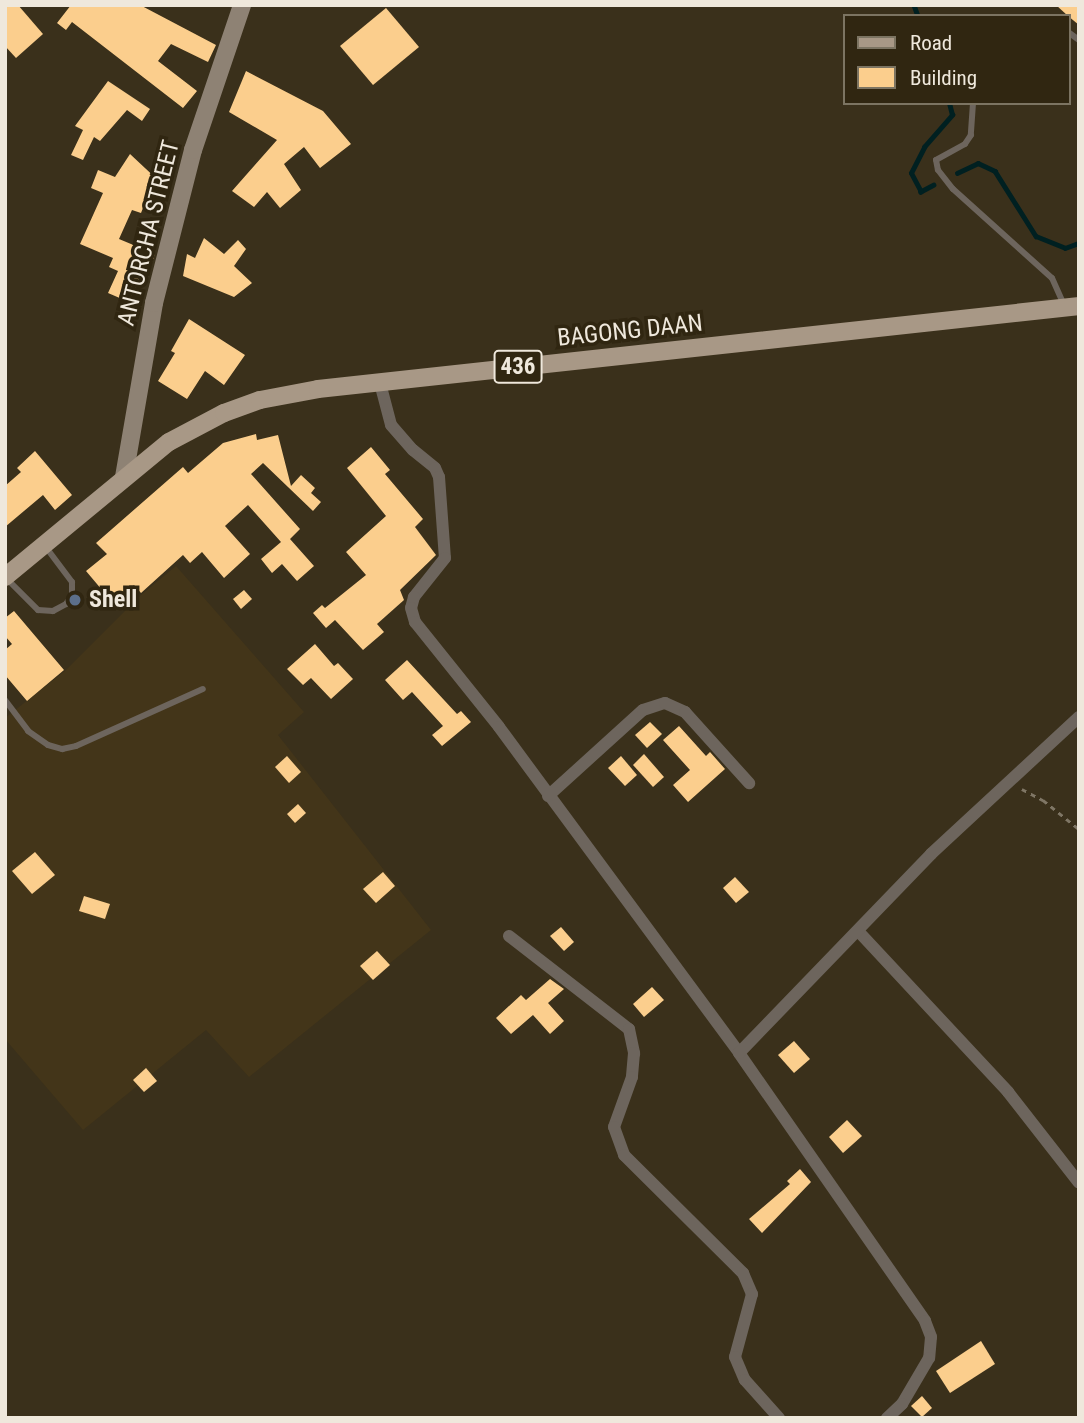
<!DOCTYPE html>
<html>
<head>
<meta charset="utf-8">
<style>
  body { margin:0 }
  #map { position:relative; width:1084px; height:1423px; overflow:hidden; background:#3a301b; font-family:"Roboto Condensed",sans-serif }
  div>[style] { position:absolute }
  .built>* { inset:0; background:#433519 }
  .stream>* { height:4.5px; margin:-2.25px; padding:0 2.25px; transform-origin:2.25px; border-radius:2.25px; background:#002021 }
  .building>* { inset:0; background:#fbce8d }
  .path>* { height:2.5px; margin-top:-1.25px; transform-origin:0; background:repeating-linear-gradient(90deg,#7f7665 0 5px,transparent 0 10px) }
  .service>* { height:6px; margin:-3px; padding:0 3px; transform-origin:3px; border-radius:3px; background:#6d655d }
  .minor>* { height:12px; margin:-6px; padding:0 6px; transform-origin:6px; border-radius:6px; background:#6d655d }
  .secondary>* { height:18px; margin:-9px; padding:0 9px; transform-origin:9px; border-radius:9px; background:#8e8274 }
  .primary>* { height:18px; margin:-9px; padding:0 9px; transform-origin:9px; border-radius:9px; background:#a89886 }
  .dots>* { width:19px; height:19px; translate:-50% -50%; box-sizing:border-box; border:4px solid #302611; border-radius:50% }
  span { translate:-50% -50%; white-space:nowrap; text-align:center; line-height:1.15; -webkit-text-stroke:7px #302611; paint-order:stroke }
  .shield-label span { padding:2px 5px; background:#302611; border:2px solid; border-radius:5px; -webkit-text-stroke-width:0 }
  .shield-label { font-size:23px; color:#efe8dc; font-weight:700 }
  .street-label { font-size:24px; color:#efe8dc }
  .poi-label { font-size:24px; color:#efe8dc; font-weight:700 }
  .left { translate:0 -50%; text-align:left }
  .frame { position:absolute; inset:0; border:7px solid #efe8dc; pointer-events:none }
  .legend { position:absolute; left:843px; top:14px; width:228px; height:91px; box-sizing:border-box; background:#302611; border:2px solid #7c7462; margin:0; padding:9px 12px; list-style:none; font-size:21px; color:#efe8dc }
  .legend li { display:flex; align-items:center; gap:14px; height:35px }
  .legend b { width:35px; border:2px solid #7c7462 }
</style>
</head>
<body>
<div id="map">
  <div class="built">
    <div style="clip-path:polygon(176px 566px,304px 712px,278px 735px,431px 930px,249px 1077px,206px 1030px,83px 1130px,5px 1039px,5px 718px,66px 670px,141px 595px)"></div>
  </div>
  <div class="stream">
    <div style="left:914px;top:5px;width:12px;rotate:70deg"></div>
    <div style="left:957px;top:173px;width:23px;rotate:-25deg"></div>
    <div style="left:978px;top:163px;width:19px;rotate:25deg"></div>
    <div style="left:995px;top:171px;width:77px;rotate:57.8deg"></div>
    <div style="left:1036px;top:236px;width:31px;rotate:22deg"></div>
    <div style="left:1065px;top:248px;width:15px;rotate:-20deg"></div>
    <div style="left:934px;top:185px;width:15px;rotate:152deg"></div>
    <div style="left:921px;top:192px;width:21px;rotate:-118deg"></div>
    <div style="left:911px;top:173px;width:29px;rotate:-63deg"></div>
    <div style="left:924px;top:147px;width:43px;rotate:-48.8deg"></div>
    <div style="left:952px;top:115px;width:12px;rotate:-104deg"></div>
  </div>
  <div class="building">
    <div style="clip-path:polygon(5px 5px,18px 5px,43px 34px,16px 58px,5px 46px)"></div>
    <div style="clip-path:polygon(71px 5px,140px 5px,216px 45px,208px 62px,171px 44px,158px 61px,197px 91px,183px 108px,72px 22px,66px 30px,57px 23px)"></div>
    <div style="clip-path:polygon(1056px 5px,1079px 5px,1079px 25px,1068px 16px)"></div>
    <div style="clip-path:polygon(386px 8px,419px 47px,373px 85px,340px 46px)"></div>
    <div style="clip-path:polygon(246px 71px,323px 111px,351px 144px,320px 168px,304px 147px,284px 164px,301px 190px,280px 208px,267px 192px,254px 207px,232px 191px,277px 140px,229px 112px)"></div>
    <div style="clip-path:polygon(108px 81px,150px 109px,142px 121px,127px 110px,100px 141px,94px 137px,83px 160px,71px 155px,83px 130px,75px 126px)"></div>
    <div style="clip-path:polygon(130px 154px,161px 183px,152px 185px,141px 213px,132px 210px,119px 239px,155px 254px,144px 283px,139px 281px,129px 302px,108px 293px,118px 271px,109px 267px,113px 258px,80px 244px,103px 193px,91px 188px,98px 170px,115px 177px)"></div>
    <div style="clip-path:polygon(204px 238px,224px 254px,238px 240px,246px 249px,234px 266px,252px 283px,234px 297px,183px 276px,187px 254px,195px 258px)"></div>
    <div style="clip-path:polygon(189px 319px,245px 355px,224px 385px,205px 371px,187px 399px,158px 381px,175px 353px,171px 351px)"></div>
    <div style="clip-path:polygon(256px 434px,257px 440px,278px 435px,291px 486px,301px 475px,315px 488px,311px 493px,321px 502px,313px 511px,263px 463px,251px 474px,300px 529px,290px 539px,314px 566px,297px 581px,282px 564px,272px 573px,261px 559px,281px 542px,248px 505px,225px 526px,250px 554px,224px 578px,202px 552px,190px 563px,183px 555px,141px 593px,134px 585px,113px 603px,86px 571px,107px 554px,96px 543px,183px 467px,188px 473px,223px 443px)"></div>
    <div style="clip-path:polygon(371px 447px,390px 470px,385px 474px,423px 519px,415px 527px,436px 555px,400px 590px,404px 600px,377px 624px,384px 632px,363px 650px,335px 620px,326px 628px,313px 613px,322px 605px,325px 608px,366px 575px,346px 552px,386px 516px,347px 468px)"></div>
    <div style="clip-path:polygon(35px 451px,72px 495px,55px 510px,43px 495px,5px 527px,5px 486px,21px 472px,17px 468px)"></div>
    <div style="clip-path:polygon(244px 590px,252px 599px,241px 609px,233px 599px)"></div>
    <div style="clip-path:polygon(14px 611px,64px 670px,27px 701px,5px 675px,5px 650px,12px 644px,5px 636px,5px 618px)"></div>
    <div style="clip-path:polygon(315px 644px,334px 666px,338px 663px,353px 679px,331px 699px,311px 678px,303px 685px,287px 669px)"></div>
    <div style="clip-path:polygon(407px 660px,457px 714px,461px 711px,471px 722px,442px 746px,432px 735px,443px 726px,412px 692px,403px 700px,385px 680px)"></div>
    <div style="clip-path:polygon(650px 722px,662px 734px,647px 748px,635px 735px)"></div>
    <div style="clip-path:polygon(679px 726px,706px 756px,710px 752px,725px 769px,688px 802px,673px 785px,690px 770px,663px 740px)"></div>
    <div style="clip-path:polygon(644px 754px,664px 777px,653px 787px,633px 765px)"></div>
    <div style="clip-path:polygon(287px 756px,301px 772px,289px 783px,275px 767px)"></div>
    <div style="clip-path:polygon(621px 756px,637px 775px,625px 786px,608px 768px)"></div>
    <div style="clip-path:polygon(298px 804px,306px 813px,295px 823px,287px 814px)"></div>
    <div style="clip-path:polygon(35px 852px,55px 875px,32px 894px,12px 871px)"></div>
    <div style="clip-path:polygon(383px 872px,395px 886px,376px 903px,363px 889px)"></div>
    <div style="clip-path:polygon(735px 877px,749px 892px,736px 903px,723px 888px)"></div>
    <div style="clip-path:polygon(84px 896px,110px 904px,105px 919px,79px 911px)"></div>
    <div style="clip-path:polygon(561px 927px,574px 942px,564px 951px,550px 936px)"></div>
    <div style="clip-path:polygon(377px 951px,390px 965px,373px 980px,360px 966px)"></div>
    <div style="clip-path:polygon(550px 979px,564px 989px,548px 1003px,564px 1021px,550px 1034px,533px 1015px,511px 1034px,496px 1018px,521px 995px,526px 1000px)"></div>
    <div style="clip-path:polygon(652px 987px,664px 1000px,644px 1017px,633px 1004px)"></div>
    <div style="clip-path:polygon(794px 1041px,810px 1059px,794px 1073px,778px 1055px)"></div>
    <div style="clip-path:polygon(146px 1068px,157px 1081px,144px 1092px,133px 1080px)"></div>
    <div style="clip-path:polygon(847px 1120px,862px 1136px,843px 1153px,829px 1137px)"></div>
    <div style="clip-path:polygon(800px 1169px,811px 1182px,762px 1233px,749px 1219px,790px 1184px,787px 1181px)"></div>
    <div style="clip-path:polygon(981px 1341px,995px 1364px,950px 1393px,936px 1371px)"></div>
    <div style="clip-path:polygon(922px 1396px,932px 1408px,922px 1417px,911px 1406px)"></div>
  </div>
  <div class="path">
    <div style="left:1022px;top:789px;width:24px;rotate:28deg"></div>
    <div style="left:1043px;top:800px;width:46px;rotate:38.9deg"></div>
  </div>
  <div class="service">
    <div style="left:1068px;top:32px;width:14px;rotate:36deg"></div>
    <div style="left:973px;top:103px;width:32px;rotate:94deg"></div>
    <div style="left:971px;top:135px;width:11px;rotate:124deg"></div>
    <div style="left:965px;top:144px;width:33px;rotate:151deg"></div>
    <div style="left:936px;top:160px;width:10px;rotate:79deg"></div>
    <div style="left:938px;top:170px;width:24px;rotate:52deg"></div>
    <div style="left:953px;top:189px;width:133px;rotate:42deg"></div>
    <div style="left:1052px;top:278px;width:32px;rotate:66deg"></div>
    <div style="left:7px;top:579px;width:44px;rotate:45deg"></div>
    <div style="left:38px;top:610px;width:15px;rotate:4deg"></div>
    <div style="left:53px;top:611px;width:15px;rotate:-28deg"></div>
    <div style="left:66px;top:604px;width:11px;rotate:-56deg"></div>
    <div style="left:72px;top:595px;width:13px;rotate:-90deg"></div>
    <div style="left:72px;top:582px;width:45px;rotate:-126.9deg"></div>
    <div style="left:5px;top:700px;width:39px;rotate:53deg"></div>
    <div style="left:28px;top:731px;width:24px;rotate:35deg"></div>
    <div style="left:48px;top:745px;width:15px;rotate:16deg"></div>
    <div style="left:62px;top:749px;width:14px;rotate:-12deg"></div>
    <div style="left:76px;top:746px;width:139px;rotate:-24.2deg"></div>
  </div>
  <div class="minor">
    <div style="left:380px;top:383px;width:43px;rotate:75.3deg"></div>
    <div style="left:391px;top:425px;width:33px;rotate:49deg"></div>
    <div style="left:413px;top:450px;width:28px;rotate:39deg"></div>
    <div style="left:435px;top:468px;width:10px;rotate:66deg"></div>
    <div style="left:439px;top:477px;width:81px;rotate:85.8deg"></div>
    <div style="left:445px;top:558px;width:50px;rotate:128.5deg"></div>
    <div style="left:414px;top:597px;width:11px;rotate:105deg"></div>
    <div style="left:411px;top:608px;width:15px;rotate:74deg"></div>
    <div style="left:415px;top:622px;width:134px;rotate:51.3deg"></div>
    <div style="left:499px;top:727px;width:405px;rotate:53.6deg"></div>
    <div style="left:739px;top:1053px;width:326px;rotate:55.2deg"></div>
    <div style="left:925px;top:1321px;width:17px;rotate:69deg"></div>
    <div style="left:931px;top:1337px;width:21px;rotate:95deg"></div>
    <div style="left:929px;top:1358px;width:53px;rotate:120.4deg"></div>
    <div style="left:902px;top:1404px;width:21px;rotate:137deg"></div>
    <div style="left:548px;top:796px;width:128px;rotate:-42.2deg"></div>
    <div style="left:643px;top:710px;width:23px;rotate:-18deg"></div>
    <div style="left:665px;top:703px;width:22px;rotate:24deg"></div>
    <div style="left:685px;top:712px;width:96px;rotate:48deg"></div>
    <div style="left:859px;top:932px;width:219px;rotate:47deg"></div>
    <div style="left:1008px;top:1092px;width:115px;rotate:52deg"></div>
    <div style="left:509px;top:936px;width:152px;rotate:37.8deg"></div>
    <div style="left:629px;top:1029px;width:25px;rotate:78deg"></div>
    <div style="left:634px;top:1053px;width:24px;rotate:95deg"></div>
    <div style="left:632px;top:1077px;width:53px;rotate:109.8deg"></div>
    <div style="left:614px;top:1127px;width:30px;rotate:70deg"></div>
    <div style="left:624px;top:1155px;width:168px;rotate:44.8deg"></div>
    <div style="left:743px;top:1273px;width:23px;rotate:67deg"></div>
    <div style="left:752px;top:1294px;width:65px;rotate:105.1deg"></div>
    <div style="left:735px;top:1357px;width:25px;rotate:67deg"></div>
    <div style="left:745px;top:1380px;width:51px;rotate:48.2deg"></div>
    <div style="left:739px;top:1053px;width:277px;rotate:-46deg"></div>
    <div style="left:931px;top:854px;width:202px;rotate:-42.8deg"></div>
  </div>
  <div class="secondary">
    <div style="left:124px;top:477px;width:177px;rotate:-80.2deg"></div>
    <div style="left:154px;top:303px;width:158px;rotate:-75.7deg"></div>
    <div style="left:193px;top:150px;width:153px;rotate:-71.3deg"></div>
  </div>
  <div class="primary">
    <div style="left:5px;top:577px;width:212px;rotate:-39.5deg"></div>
    <div style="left:169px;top:442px;width:62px;rotate:-27.8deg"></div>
    <div style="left:224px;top:413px;width:38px;rotate:-20deg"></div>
    <div style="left:260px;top:400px;width:59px;rotate:-10.7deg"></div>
    <div style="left:318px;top:389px;width:766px;rotate:-6.22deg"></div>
  </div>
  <div class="dots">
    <div style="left:75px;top:600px;background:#5c6f8a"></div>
  </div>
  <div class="shield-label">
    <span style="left:518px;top:367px">436</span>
  </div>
  <div class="street-label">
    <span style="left:149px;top:233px;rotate:-76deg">ANTORCHA STREET</span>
    <span style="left:630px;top:331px;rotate:-6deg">BAGONG DAAN</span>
  </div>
  <div class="poi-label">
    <span class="left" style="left:89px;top:600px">Shell</span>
  </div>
  <div class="frame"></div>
  <ul class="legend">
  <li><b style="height:9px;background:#a89886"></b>Road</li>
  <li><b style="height:19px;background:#fbce8d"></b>Building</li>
  </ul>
</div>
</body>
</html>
